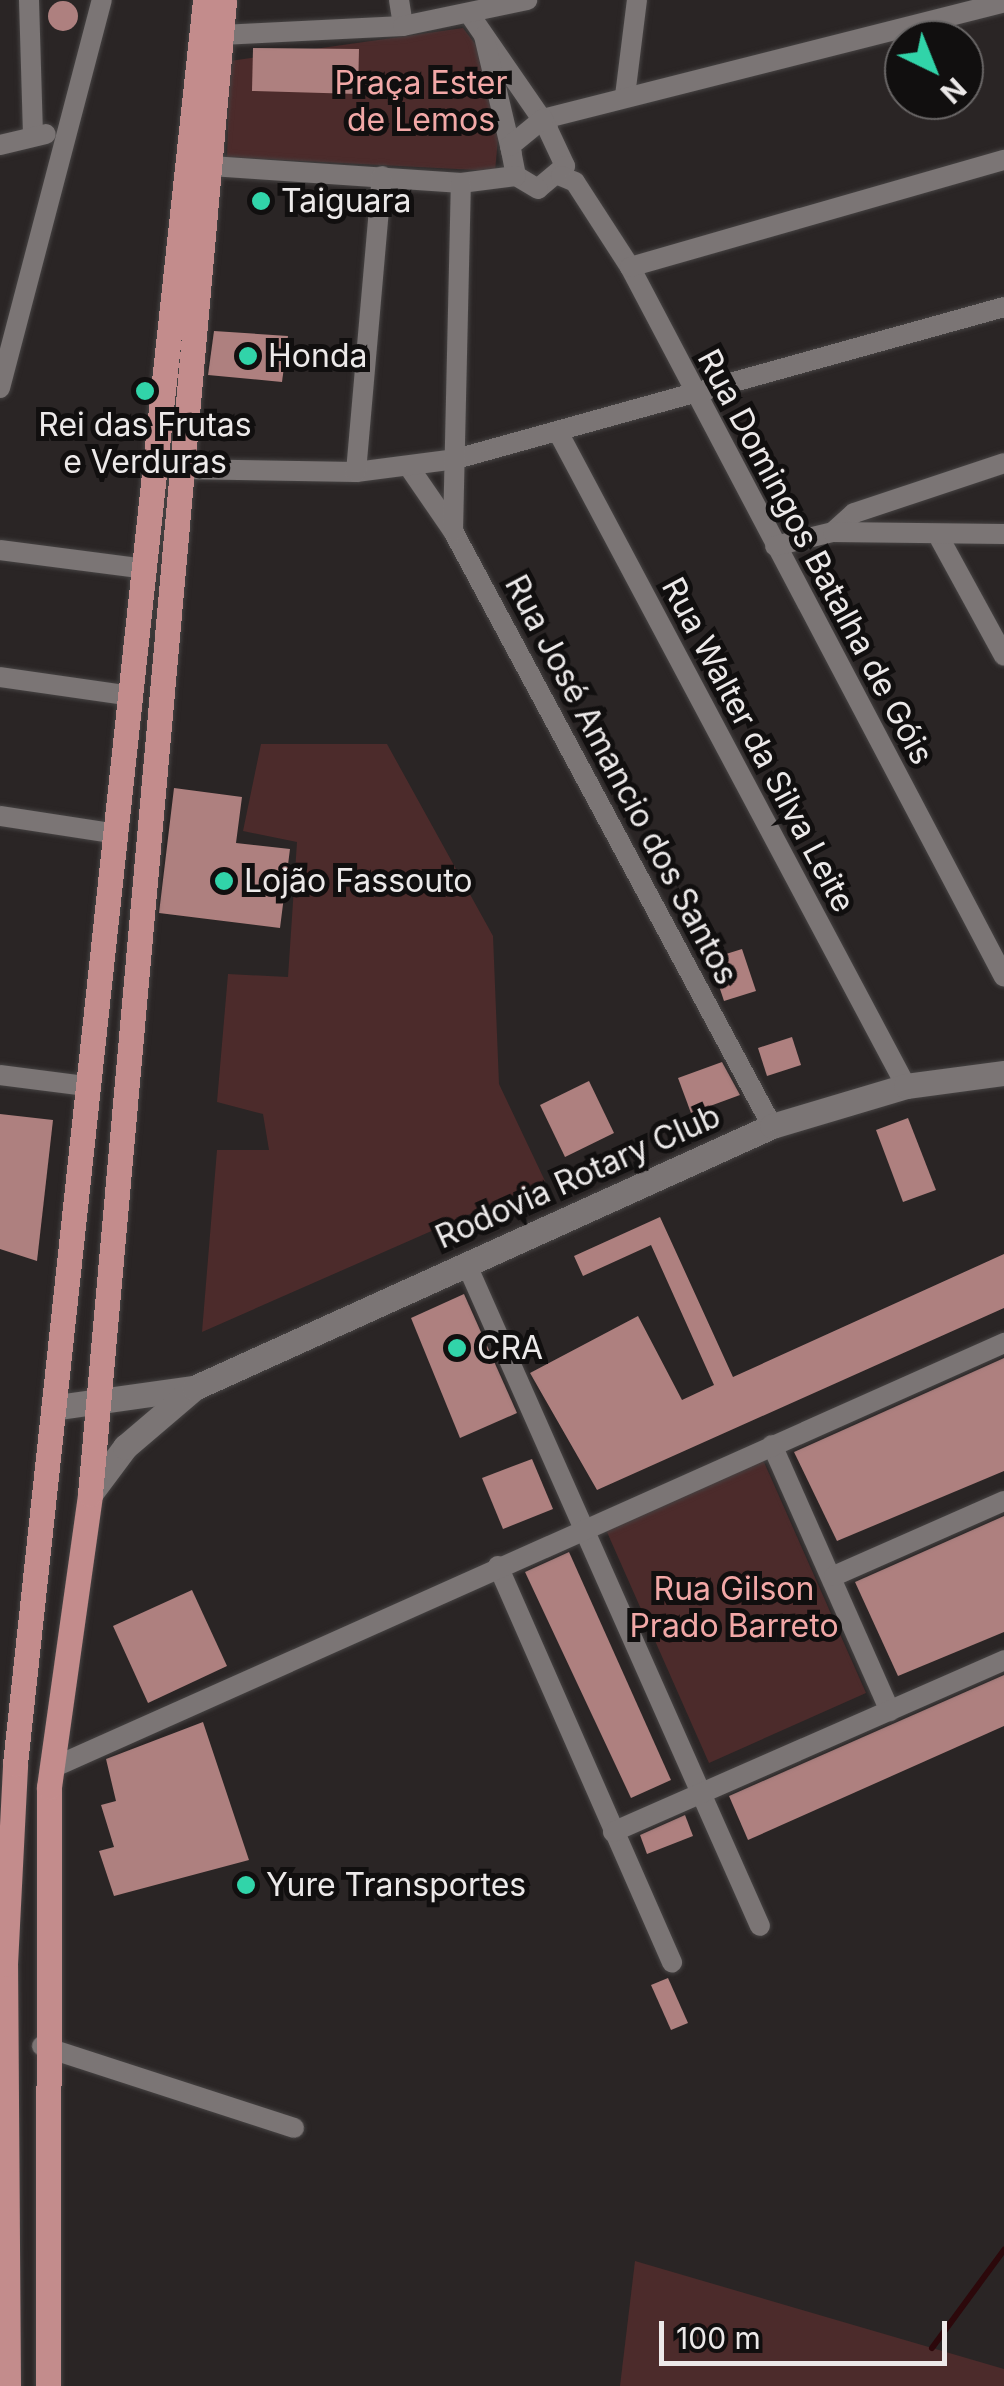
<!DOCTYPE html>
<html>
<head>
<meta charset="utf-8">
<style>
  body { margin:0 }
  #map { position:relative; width:1004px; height:2386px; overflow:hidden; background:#2a2525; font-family:Inter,sans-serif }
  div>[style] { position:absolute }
  .green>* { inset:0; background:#4c2b2b }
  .stream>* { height:6px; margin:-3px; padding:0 3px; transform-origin:3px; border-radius:3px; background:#2c080b }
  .building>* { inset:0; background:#ae807f }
  .round { border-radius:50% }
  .roads { filter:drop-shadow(0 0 2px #464343) drop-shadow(0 0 2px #464343) }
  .minor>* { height:20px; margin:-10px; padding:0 10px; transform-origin:10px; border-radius:10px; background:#7b7575 }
  .secondary>* { height:25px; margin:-12.5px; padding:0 12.5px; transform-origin:12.5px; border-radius:12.5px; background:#7b7575 }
  .primary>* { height:25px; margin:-12.5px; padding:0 12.5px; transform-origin:12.5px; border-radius:12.5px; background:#c38c8c }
  .dots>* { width:28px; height:28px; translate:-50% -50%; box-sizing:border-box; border:5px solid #110f0f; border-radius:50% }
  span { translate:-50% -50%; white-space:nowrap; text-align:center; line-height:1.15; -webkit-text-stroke:10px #110f0f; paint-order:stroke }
  .park-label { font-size:32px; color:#f2a8a7 }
  .poi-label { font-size:32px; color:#ece9e9 }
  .left { translate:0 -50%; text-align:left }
  .street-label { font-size:32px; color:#ece9e9 }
  .north { position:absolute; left:884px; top:20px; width:100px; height:100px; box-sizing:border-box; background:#110f0f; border:2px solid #696666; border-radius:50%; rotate:137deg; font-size:28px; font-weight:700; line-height:40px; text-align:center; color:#ece9e9 }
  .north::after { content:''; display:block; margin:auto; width:35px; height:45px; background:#31d4a9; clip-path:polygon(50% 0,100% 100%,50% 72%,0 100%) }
  .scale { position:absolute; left:659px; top:2321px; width:288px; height:45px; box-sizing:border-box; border:5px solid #ece9e9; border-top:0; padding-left:12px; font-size:30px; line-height:35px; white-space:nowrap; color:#ece9e9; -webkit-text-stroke:8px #110f0f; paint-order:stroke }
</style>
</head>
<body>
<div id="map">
  <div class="green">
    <div style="clip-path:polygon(463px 28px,476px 45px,498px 139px,495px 171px,227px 157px,230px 61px)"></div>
    <div style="clip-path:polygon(261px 744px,387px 744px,493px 936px,499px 1084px,545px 1181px,202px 1332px,217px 1150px,269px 1150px,263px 1114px,217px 1102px,228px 974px,288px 977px,297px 842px,243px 831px)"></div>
    <div style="clip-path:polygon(760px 1453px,866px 1693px,709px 1763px,603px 1523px)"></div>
    <div style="clip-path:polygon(635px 2261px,1004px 2369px,1004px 2386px,620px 2386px)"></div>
  </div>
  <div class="stream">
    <div style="left:932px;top:2348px;width:122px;rotate:-53.7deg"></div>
  </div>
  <div class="building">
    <div class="round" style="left:48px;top:1px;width:30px;height:30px"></div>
    <div style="clip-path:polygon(253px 48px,359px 49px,358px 94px,252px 91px)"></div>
    <div style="clip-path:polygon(214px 331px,288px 336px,282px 382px,208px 375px)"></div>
    <div style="clip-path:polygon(174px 788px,242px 797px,236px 843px,290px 849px,280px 928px,159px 913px)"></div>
    <div style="clip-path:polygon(742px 949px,756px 991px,724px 1001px,710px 959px)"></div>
    <div style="clip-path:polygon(792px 1037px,801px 1065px,767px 1076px,758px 1048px)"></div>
    <div style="clip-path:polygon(722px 1062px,740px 1095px,691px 1113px,678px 1078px)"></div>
    <div style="clip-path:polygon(589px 1081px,614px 1133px,565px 1157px,540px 1105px)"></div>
    <div style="clip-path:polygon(0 1114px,53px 1120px,37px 1261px,0 1249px)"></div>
    <div style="clip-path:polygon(908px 1118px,936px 1190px,903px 1202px,876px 1130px)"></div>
    <div style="clip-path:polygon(660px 1217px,733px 1377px,1004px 1254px,1004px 1308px,597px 1490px,530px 1373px,638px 1316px,682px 1400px,714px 1385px,651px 1245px,583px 1276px,574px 1256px)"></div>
    <div style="clip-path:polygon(464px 1294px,517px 1413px,460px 1438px,411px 1318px)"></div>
    <div style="clip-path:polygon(1004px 1358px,1004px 1471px,837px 1541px,794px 1452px)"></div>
    <div style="clip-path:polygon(532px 1459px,553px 1509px,503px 1529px,482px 1478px)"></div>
    <div style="clip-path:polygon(1004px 1516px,1004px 1632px,898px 1676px,855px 1582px)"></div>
    <div style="clip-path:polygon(569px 1552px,671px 1780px,631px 1798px,525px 1572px)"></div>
    <div style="clip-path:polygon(192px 1590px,227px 1666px,148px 1703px,113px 1626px)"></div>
    <div style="clip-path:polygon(1004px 1675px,1004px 1726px,748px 1840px,729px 1796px)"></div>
    <div style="clip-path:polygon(203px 1722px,249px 1860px,114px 1896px,99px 1851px,114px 1847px,101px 1805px,116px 1801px,106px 1759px)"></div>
    <div style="clip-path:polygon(685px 1815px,693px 1836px,647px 1854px,640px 1835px)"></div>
    <div style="clip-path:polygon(668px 1978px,688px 2023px,671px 2030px,651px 1985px)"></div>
  </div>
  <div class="roads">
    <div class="minor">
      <div style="left:29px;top:0;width:134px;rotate:88.3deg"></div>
      <div style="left:399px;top:0;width:26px;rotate:81deg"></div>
      <div style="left:470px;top:15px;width:137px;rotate:55.4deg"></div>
      <div style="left:221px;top:35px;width:182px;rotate:-2.8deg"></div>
      <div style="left:403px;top:26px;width:127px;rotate:-11.8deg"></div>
      <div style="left:484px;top:36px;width:121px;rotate:76.7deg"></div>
      <div style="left:625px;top:96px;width:97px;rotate:-82.9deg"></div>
      <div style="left:543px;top:119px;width:476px;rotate:-14.2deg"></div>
      <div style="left:543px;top:119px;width:52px;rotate:64.9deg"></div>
      <div style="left:565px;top:166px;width:35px;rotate:140deg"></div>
      <div style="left:538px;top:189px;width:26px;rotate:-149deg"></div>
      <div style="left:516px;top:176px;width:31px;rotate:-101deg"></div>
      <div style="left:510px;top:146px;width:43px;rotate:-39.3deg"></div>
      <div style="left:0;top:145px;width:47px;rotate:-13.4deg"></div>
      <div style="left:211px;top:166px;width:251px;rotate:3.9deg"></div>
      <div style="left:461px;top:183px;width:55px;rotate:-7.3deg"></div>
      <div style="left:561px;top:176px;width:15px;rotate:23deg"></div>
      <div style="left:575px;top:182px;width:101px;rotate:57.1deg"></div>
      <div style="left:630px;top:267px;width:802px;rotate:62.22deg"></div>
      <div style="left:630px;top:267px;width:389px;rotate:-16deg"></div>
      <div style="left:0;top:388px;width:401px;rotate:-75.3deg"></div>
      <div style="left:558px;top:432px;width:741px;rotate:61.98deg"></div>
      <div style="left:409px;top:467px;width:78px;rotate:55.5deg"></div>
      <div style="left:453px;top:531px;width:675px;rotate:61.8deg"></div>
      <div style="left:180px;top:469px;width:176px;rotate:1deg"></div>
      <div style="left:356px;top:472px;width:101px;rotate:-7.4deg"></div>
      <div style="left:456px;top:459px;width:569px;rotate:-15.5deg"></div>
      <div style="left:356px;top:472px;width:297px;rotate:-85deg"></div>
      <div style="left:453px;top:531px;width:348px;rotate:-88.7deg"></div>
      <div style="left:833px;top:532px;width:28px;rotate:-42deg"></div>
      <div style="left:854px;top:513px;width:158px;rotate:-18.4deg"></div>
      <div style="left:940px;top:539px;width:133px;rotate:61.3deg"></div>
      <div style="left:775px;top:546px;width:60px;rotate:-13.6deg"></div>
      <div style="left:833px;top:532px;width:171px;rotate:0.7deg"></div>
      <div style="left:0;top:550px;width:148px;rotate:7.4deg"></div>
      <div style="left:0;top:677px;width:133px;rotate:8.2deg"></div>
      <div style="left:0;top:816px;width:118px;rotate:8.7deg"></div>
      <div style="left:0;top:1075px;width:87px;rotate:7.3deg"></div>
      <div style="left:466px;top:1263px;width:725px;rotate:66.09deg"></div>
      <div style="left:772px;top:1445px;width:291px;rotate:66.1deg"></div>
      <div style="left:498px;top:1566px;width:433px;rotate:66.3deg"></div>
      <div style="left:834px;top:1576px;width:186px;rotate:-23.8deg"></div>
      <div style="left:52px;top:1768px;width:1043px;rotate:-24.06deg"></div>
      <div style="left:613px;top:1832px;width:427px;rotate:-23.7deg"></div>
      <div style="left:42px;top:2046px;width:265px;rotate:18deg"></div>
    </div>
    <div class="secondary">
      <div style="left:58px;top:1407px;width:137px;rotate:-8deg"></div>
      <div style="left:90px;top:1494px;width:59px;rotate:-53.3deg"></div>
      <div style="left:125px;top:1447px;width:91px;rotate:-40.5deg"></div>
      <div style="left:194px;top:1388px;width:635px;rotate:-24.38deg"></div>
      <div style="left:772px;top:1126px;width:140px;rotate:-16.6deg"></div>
      <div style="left:906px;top:1086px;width:99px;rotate:-7.6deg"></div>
    </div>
    <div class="primary">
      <div style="left:8px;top:2386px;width:422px;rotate:-90.4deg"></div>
      <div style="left:5px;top:1964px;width:200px;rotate:-87.1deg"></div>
      <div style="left:15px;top:1764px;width:1774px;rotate:-83.85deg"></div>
      <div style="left:48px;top:2386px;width:599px;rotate:-89.9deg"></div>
      <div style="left:49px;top:1787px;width:296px;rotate:-82deg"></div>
      <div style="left:90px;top:1494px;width:1500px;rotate:-84.87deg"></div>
    </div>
  </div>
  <div class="dots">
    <div style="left:261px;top:201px;background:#31d4a9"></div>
    <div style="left:248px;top:356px;background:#31d4a9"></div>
    <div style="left:145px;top:391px;background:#31d4a9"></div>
    <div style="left:224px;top:881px;background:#31d4a9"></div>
    <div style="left:457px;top:1348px;background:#31d4a9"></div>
    <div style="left:246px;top:1885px;background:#31d4a9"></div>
  </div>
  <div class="park-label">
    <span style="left:421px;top:102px">Praça Ester<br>de Lemos</span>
    <span style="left:734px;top:1608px">Rua Gilson<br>Prado Barreto</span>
  </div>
  <div class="poi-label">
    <span class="left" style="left:281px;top:201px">Taiguara</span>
    <span class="left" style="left:268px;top:356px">Honda</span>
    <span style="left:145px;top:444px">Rei das Frutas<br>e Verduras</span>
    <span class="left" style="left:244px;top:881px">Lojão Fassouto</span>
    <span class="left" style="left:477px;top:1348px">CRA</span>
    <span class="left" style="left:266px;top:1885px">Yure Transportes</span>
  </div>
  <div class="street-label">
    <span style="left:815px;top:557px;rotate:62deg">Rua Domingos Batalha de Góis</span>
    <span style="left:758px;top:745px;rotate:62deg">Rua Walter da Silva Leite</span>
    <span style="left:621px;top:780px;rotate:62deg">Rua José Amancio dos Santos</span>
    <span style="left:578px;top:1177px;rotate:-24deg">Rodovia Rotary Club</span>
  </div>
  <div class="north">N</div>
  <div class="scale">100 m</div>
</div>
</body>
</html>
